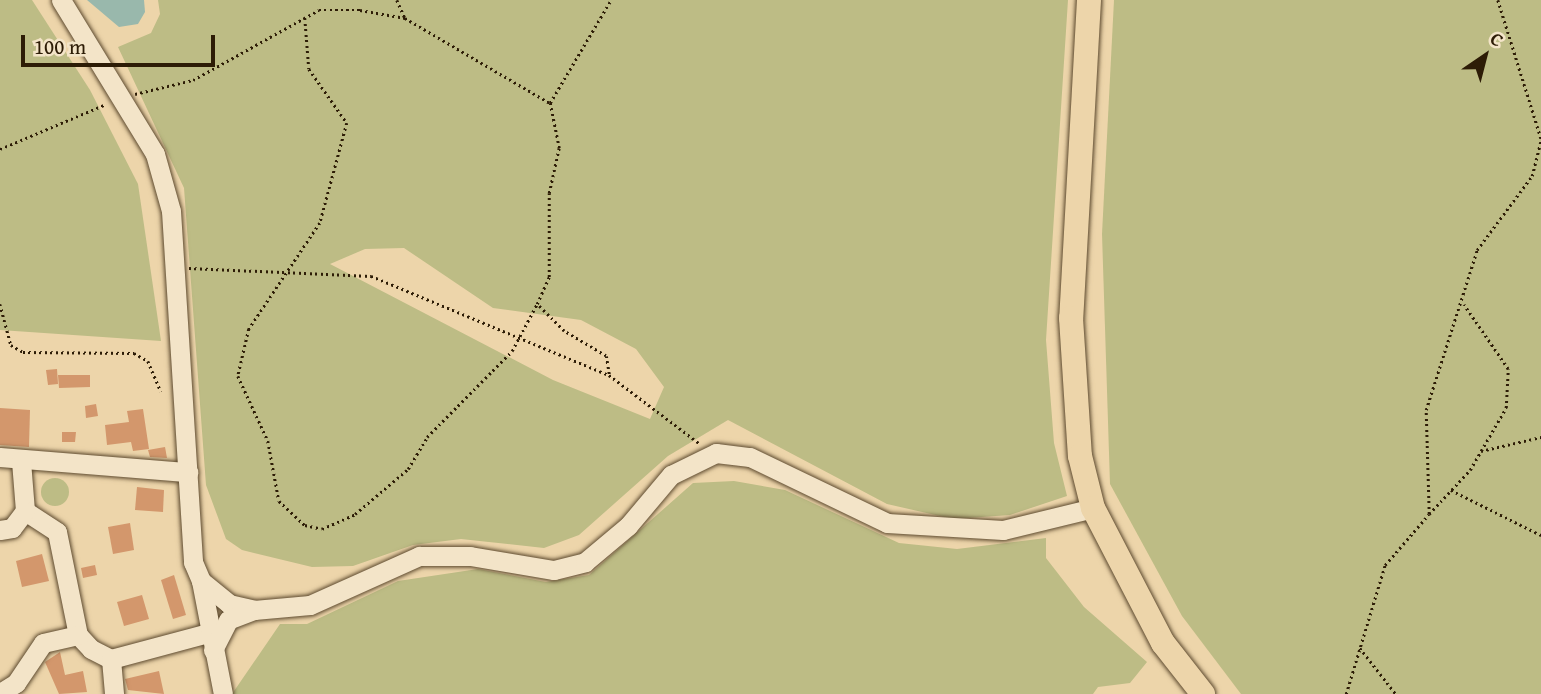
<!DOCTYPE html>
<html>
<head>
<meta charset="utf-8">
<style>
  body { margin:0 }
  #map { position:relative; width:1541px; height:694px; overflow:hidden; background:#edd5aa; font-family:"Gentium Book Plus",serif }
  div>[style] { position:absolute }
  .green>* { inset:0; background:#bdbc85 }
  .round { border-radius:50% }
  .water>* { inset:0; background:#99b8ac }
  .building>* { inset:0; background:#d3976c }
  .path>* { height:2.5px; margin-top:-1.25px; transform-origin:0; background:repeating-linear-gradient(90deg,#2d1c06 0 2px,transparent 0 5.5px) }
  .roads { filter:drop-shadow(0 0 2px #5d4a2f) drop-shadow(0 0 2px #5d4a2f) }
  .minor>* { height:19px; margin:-9.5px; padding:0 9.5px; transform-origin:9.5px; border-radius:9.5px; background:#f3e4c8 }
  .major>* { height:24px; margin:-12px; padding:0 12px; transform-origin:12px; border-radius:12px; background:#edd5aa }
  span { translate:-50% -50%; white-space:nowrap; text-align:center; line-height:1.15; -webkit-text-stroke:6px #f3e4c8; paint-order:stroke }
  .north { position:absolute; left:1450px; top:21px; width:70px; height:70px; -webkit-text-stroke:5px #f3e4c8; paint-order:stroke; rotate:35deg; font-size:19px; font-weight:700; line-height:28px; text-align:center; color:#2d1c06 }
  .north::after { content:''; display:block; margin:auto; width:24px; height:32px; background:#2d1c06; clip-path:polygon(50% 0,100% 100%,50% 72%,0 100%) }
  .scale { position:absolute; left:21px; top:35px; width:194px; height:32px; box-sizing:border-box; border:4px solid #2d1c06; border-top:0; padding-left:9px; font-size:21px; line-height:24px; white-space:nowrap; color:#2d1c06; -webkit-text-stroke:5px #f3e4c8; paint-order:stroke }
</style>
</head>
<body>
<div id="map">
  <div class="green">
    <div style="clip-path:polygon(0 0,32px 0,90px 90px,138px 184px,161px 341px,0 330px)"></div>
    <div style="clip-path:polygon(evenodd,158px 0,1068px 0,1046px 340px,1054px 443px,1067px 496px,1010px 515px,953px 519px,887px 504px,728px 420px,668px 456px,579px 535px,544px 548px,461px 539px,413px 545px,353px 566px,312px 567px,242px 550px,226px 539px,206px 485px,184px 188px,118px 47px,151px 33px,160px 14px,158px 0,404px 248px,493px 308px,581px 320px,636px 349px,664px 387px,650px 419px,553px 380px,330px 264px,365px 249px,404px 248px)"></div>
    <div style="clip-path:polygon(1114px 0,1541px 0,1541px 694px,1241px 694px,1182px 616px,1110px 484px,1102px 234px)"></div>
    <div class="round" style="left:41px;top:478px;width:28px;height:28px"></div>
    <div style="clip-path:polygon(734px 481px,785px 490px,899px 543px,957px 549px,1046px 538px,1046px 558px,1084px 607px,1147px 662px,1130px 683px,1098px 687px,1093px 694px,232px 694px,280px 624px,307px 624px,398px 581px,478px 569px,546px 582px,589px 575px,693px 483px)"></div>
  </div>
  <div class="water">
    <div style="clip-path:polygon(87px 0,144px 0,145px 12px,138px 24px,119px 27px)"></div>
  </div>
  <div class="building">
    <div style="clip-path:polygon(57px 369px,58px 384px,48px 385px,46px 370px)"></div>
    <div style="clip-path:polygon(58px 375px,90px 375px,90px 387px,59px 388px)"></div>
    <div style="clip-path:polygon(96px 404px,98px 416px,86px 418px,85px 406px)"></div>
    <div style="clip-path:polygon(0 408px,30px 410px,29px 447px,0 445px)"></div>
    <div style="clip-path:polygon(143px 409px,149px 449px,133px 451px,131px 442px,107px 445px,105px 425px,129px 422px,127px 411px)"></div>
    <div style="clip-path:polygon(62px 432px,76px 432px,75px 442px,62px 442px)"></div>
    <div style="clip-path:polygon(165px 447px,167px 458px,150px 457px,148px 450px)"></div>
    <div style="clip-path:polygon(137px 487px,164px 490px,163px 512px,135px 510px)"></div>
    <div style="clip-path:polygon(130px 523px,134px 550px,113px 554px,108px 527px)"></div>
    <div style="clip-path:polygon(42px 554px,49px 581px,22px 587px,16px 561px)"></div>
    <div style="clip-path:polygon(95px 565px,97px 575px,83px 578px,81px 568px)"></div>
    <div style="clip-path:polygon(174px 575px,186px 615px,173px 619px,161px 580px)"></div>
    <div style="clip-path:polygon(142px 595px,149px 619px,124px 626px,117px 602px)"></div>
    <div style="clip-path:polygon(60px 652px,65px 675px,83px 671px,87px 692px,59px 694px,45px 662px)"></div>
    <div style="clip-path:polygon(159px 671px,164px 694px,128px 690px,125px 679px)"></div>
  </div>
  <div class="path">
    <div style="left:397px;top:0;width:20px;rotate:66deg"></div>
    <div style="left:1498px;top:0;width:145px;rotate:72.7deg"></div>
    <div style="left:305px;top:18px;width:51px;rotate:85.5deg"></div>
    <div style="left:309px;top:69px;width:66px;rotate:54.9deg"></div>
    <div style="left:347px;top:123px;width:104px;rotate:105.1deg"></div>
    <div style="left:320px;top:223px;width:128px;rotate:123.8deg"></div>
    <div style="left:249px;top:329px;width:48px;rotate:103.2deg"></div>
    <div style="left:238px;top:376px;width:72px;rotate:65.2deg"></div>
    <div style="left:268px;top:441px;width:61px;rotate:79.6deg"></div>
    <div style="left:279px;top:501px;width:35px;rotate:43deg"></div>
    <div style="left:305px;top:525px;width:17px;rotate:13deg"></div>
    <div style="left:322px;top:529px;width:36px;rotate:-24deg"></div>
    <div style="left:355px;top:514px;width:70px;rotate:-40.3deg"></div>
    <div style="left:408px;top:469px;width:37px;rotate:-59deg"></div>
    <div style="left:427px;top:437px;width:121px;rotate:-45.3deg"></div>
    <div style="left:512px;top:351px;width:53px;rotate:-62deg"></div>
    <div style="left:135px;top:94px;width:60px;rotate:-13.6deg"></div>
    <div style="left:193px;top:80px;width:144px;rotate:-29.1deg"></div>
    <div style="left:319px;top:10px;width:41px"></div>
    <div style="left:360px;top:10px;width:46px;rotate:10.1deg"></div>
    <div style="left:405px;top:18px;width:168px;rotate:30.4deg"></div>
    <div style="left:0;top:149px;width:115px;rotate:-23deg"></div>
    <div style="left:189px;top:268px;width:182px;rotate:2.5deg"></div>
    <div style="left:371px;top:276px;width:258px;rotate:22.6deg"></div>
    <div style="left:609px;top:375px;width:113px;rotate:37.1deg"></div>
    <div style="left:0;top:304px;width:42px;rotate:75deg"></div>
    <div style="left:11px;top:345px;width:14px;rotate:30deg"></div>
    <div style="left:23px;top:352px;width:111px;rotate:0.5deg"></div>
    <div style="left:134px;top:353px;width:16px;rotate:30deg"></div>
    <div style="left:148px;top:361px;width:33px;rotate:67deg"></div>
    <div style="left:609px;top:374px;width:18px;rotate:-99deg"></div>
    <div style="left:606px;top:356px;width:49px;rotate:-149.2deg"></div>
    <div style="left:564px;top:331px;width:38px;rotate:-135deg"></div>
    <div style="left:537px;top:304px;width:30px;rotate:-66deg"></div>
    <div style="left:549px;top:277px;width:84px;rotate:-90deg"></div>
    <div style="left:549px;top:193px;width:46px;rotate:-77.5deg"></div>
    <div style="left:559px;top:148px;width:46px;rotate:-101.3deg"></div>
    <div style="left:550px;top:103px;width:120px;rotate:-59.4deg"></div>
    <div style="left:1481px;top:451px;width:62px;rotate:-13.1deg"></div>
    <div style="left:1451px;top:490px;width:101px;rotate:26.6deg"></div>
    <div style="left:1429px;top:514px;width:60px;rotate:-47deg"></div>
    <div style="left:1470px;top:470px;width:72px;rotate:-59.9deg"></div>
    <div style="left:1506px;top:408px;width:39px;rotate:-87deg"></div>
    <div style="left:1508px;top:369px;width:78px;rotate:-124.5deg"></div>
    <div style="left:1360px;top:648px;width:58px;rotate:52deg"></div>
    <div style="left:1346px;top:694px;width:135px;rotate:-73.2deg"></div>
    <div style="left:1385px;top:565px;width:67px;rotate:-49.2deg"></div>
    <div style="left:1429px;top:514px;width:104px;rotate:-91.7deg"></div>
    <div style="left:1426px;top:410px;width:168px;rotate:-72.3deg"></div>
    <div style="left:1477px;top:250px;width:92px;rotate:-53.4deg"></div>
    <div style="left:1532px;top:176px;width:38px;rotate:-76deg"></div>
  </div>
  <div class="roads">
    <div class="minor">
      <div style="left:61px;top:0;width:180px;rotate:58.6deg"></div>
      <div style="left:155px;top:154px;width:59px;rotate:74.3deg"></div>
      <div style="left:171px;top:211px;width:352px;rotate:86.4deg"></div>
      <div style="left:193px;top:562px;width:21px;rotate:67deg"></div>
      <div style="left:201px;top:581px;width:36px;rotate:39deg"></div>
      <div style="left:229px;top:604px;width:26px;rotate:13deg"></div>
      <div style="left:254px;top:610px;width:56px;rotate:-5.1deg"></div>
      <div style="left:310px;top:605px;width:120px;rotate:-24.2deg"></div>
      <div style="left:419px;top:556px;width:51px"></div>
      <div style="left:470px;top:556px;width:85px;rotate:9.5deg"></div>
      <div style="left:554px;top:570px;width:32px;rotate:-14deg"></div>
      <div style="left:585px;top:562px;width:56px;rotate:-39.9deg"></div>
      <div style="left:628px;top:526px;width:67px;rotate:-49.9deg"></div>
      <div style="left:671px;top:475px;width:50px;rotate:-26.1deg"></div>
      <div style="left:716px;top:453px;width:34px;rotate:7deg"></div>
      <div style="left:750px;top:457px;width:152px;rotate:25.7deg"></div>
      <div style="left:887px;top:523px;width:116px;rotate:3.5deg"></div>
      <div style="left:1003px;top:530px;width:93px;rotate:-13.7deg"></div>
      <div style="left:0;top:457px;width:189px;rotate:4.6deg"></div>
      <div style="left:21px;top:461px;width:50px;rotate:85.4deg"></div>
      <div style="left:25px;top:511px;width:38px;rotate:33deg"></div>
      <div style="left:57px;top:532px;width:105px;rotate:78.5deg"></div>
      <div style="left:78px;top:635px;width:19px;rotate:47deg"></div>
      <div style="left:91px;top:649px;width:22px;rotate:27deg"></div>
      <div style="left:111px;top:659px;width:100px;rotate:-15deg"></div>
      <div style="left:0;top:530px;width:12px;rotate:-9deg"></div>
      <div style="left:12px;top:528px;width:21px;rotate:-53deg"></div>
      <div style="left:201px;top:581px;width:115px;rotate:79deg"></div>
      <div style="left:213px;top:650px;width:34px;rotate:-63deg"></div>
      <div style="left:228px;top:620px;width:28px;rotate:-21deg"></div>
      <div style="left:111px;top:659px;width:35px;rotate:85deg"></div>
      <div style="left:0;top:693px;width:19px;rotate:-32deg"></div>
      <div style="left:16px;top:683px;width:48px;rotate:-56deg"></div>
      <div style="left:43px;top:643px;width:36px;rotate:-13deg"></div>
    </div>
    <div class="major">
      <div style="left:1089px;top:0;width:319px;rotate:93.2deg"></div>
      <div style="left:1071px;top:318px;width:138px;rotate:86.3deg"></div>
      <div style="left:1080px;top:456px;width:54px;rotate:76deg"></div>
      <div style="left:1093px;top:508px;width:152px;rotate:62.6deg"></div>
      <div style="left:1163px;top:643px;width:65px;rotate:51.9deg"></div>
    </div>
  </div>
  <div class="north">С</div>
  <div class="scale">100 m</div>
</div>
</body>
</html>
